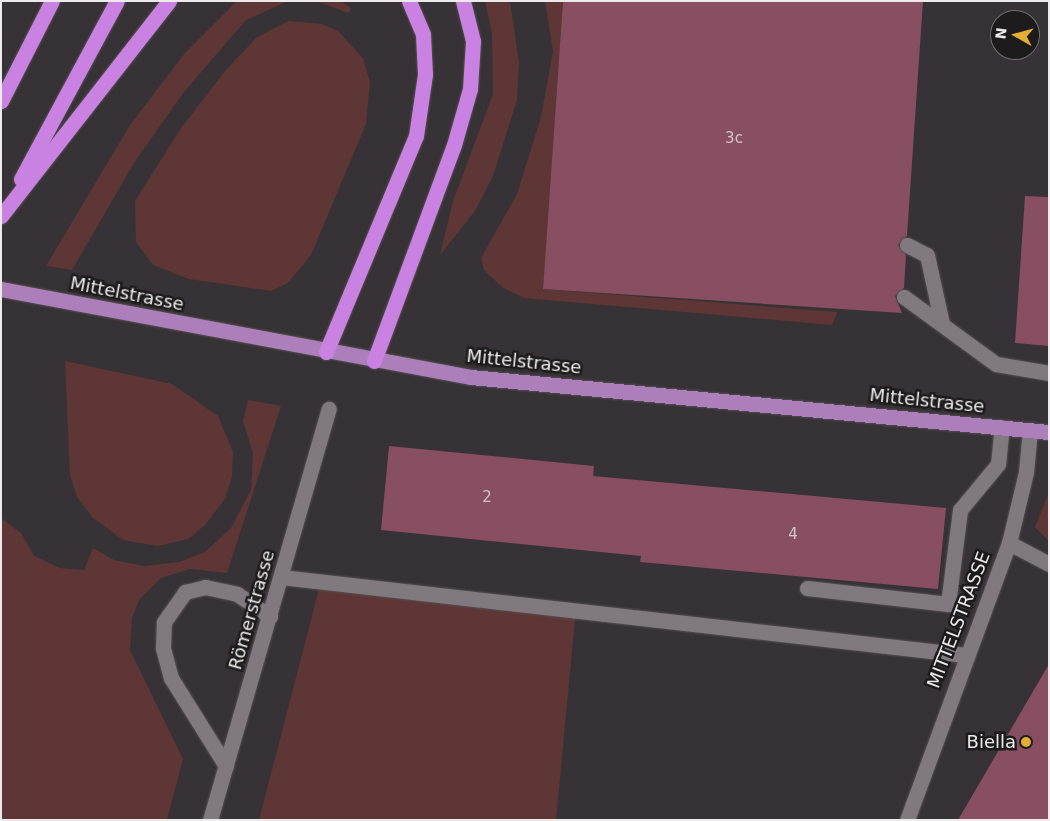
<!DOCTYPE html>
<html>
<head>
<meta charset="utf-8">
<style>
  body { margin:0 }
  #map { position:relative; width:1050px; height:821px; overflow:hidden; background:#373235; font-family:"DejaVu Sans",sans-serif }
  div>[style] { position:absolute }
  .green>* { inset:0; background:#5f3636 }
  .building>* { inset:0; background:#874f61 }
  .roads { filter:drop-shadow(0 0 1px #555053) drop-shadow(0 0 1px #555053) }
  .minor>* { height:15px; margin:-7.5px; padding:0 7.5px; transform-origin:7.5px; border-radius:7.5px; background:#807a7e }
  .major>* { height:15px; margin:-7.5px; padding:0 7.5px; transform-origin:7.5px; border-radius:7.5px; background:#ac7fba }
  .highway>* { height:15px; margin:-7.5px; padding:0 7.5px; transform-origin:7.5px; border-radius:7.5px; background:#ca82e2 }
  .dots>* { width:14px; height:14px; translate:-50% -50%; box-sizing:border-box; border:2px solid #1d1b1c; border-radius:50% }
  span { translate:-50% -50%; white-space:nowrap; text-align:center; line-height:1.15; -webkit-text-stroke:5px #1d1b1c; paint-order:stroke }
  .number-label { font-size:15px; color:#d4c3c9 }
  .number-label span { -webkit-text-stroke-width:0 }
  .street-label { font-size:18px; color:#edeaec }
  .poi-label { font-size:18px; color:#edeaec }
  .right { translate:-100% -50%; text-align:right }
  .frame { position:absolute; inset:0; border:2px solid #edeaec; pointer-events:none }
  .north { position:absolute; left:990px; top:10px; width:50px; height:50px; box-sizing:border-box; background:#1d1b1c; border:1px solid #706e6f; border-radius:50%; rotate:277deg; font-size:14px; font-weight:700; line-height:20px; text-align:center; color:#edeaec }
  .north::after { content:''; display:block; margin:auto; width:18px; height:22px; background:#e2af34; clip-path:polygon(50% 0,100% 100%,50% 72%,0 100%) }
</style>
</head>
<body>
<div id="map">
  <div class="green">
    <div style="clip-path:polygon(237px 1px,288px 1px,246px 20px,184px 92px,134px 163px,72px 270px,46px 266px,130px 125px,185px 53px)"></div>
    <div style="clip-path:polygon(316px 1px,341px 1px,351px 8px,349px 13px)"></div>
    <div style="clip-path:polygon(485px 1px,510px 1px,519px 63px,517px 100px,493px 176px,475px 211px,440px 255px,453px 201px,493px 94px,492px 33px)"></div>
    <div style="clip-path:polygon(545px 1px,563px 1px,543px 289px,837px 312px,832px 325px,524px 298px,503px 288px,484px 270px,481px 258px,517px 194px,541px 117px,553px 51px)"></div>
    <div style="clip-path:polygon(288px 21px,322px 24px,338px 31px,363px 58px,370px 82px,366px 124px,311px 255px,288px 283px,271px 291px,189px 279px,153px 265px,136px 242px,135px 201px,181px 128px,225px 71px,256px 38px)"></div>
    <div style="clip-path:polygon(65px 361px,172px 384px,218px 416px,233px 452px,232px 477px,225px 499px,205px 525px,188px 539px,158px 546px,123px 540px,93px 518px,77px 497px,70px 475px)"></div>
    <div style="clip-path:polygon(248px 400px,281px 406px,227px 573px,190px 569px,161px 578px,139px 600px,132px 618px,130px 650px,183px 759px,167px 820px,1px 820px,1px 518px,21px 533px,34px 556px,60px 568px,84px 570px,93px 548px,114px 560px,144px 566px,179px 562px,205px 552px,231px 528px,251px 490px,253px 453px,243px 421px)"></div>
    <div style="clip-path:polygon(1049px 492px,1049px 541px,1035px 527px)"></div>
    <div style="clip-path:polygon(321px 581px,576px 609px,556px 820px,259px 820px)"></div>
  </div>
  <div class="building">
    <div style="clip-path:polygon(563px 1px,923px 1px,907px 236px,898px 245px,906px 255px,904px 288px,895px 296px,902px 313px,543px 289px)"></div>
    <div style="clip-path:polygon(1025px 196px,1049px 197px,1049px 346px,1015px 343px)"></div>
    <div style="clip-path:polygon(389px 446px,594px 466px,593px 476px,946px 508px,938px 589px,640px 562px,641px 556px,381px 530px)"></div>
    <div style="clip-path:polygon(1049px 664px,1049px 820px,958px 820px)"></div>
  </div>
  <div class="roads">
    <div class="minor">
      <div style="left:907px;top:245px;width:22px;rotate:27deg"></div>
      <div style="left:927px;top:255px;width:71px;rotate:77.7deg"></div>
      <div style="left:904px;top:297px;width:114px;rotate:36.1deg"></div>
      <div style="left:996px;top:364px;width:54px;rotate:9.6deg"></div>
      <div style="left:1009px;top:543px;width:45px;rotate:27.7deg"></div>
      <div style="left:281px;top:577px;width:689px;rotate:6.5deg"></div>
      <div style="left:807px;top:588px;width:142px;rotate:6.5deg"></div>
      <div style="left:948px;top:604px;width:95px;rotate:-82.7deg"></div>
      <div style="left:960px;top:510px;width:60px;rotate:-50.4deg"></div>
      <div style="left:998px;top:464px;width:37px;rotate:-84deg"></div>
      <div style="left:226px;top:766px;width:104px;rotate:-122deg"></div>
      <div style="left:171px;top:678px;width:31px;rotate:-105deg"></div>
      <div style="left:163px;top:648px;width:26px;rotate:-88deg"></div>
      <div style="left:164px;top:622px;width:37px;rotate:-55deg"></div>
      <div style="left:185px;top:592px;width:21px;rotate:-14deg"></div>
      <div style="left:205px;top:587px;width:33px;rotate:12deg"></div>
      <div style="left:237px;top:594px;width:40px;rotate:34deg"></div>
      <div style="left:210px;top:820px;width:428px;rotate:-73.9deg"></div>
      <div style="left:907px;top:820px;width:295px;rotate:-69.8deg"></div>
      <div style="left:1009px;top:543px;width:73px;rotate:-76.5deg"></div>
      <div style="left:1026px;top:472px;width:42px;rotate:-84.6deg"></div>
    </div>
    <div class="major">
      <div style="left:1px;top:289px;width:478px;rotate:10.6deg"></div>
      <div style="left:471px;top:377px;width:581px;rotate:5.44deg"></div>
    </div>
    <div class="highway">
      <div style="left:1px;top:101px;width:112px;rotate:-63deg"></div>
      <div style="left:21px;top:179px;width:202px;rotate:-61.7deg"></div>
      <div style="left:1px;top:216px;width:273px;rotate:-52deg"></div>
      <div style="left:326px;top:352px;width:234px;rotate:-67.4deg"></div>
      <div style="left:416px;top:136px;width:63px;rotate:-81.7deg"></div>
      <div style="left:425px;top:74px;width:40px;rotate:-92.9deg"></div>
      <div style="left:423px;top:34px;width:36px;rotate:-113deg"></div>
      <div style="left:374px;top:361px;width:230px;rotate:-69.7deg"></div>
      <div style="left:454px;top:145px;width:58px;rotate:-74.1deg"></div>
      <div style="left:470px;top:89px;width:48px;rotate:-86.4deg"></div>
      <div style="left:473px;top:41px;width:41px;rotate:-104deg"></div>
    </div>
  </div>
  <div class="dots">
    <div style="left:1026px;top:742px;background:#e2af34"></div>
  </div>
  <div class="number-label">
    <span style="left:734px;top:139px">3c</span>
    <span style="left:487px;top:498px">2</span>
    <span style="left:793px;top:535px">4</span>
  </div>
  <div class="street-label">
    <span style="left:127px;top:294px;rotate:11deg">Mittelstrasse</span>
    <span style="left:524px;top:362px;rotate:6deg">Mittelstrasse</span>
    <span style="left:927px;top:401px;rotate:6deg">Mittelstrasse</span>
    <span style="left:252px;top:610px;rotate:-74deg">Römerstrasse</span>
    <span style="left:959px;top:620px;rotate:-69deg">MITTELSTRASSE</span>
  </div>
  <div class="poi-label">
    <span class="right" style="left:1016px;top:742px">Biella</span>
  </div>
  <div class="frame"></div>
  <div class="north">N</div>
</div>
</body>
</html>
